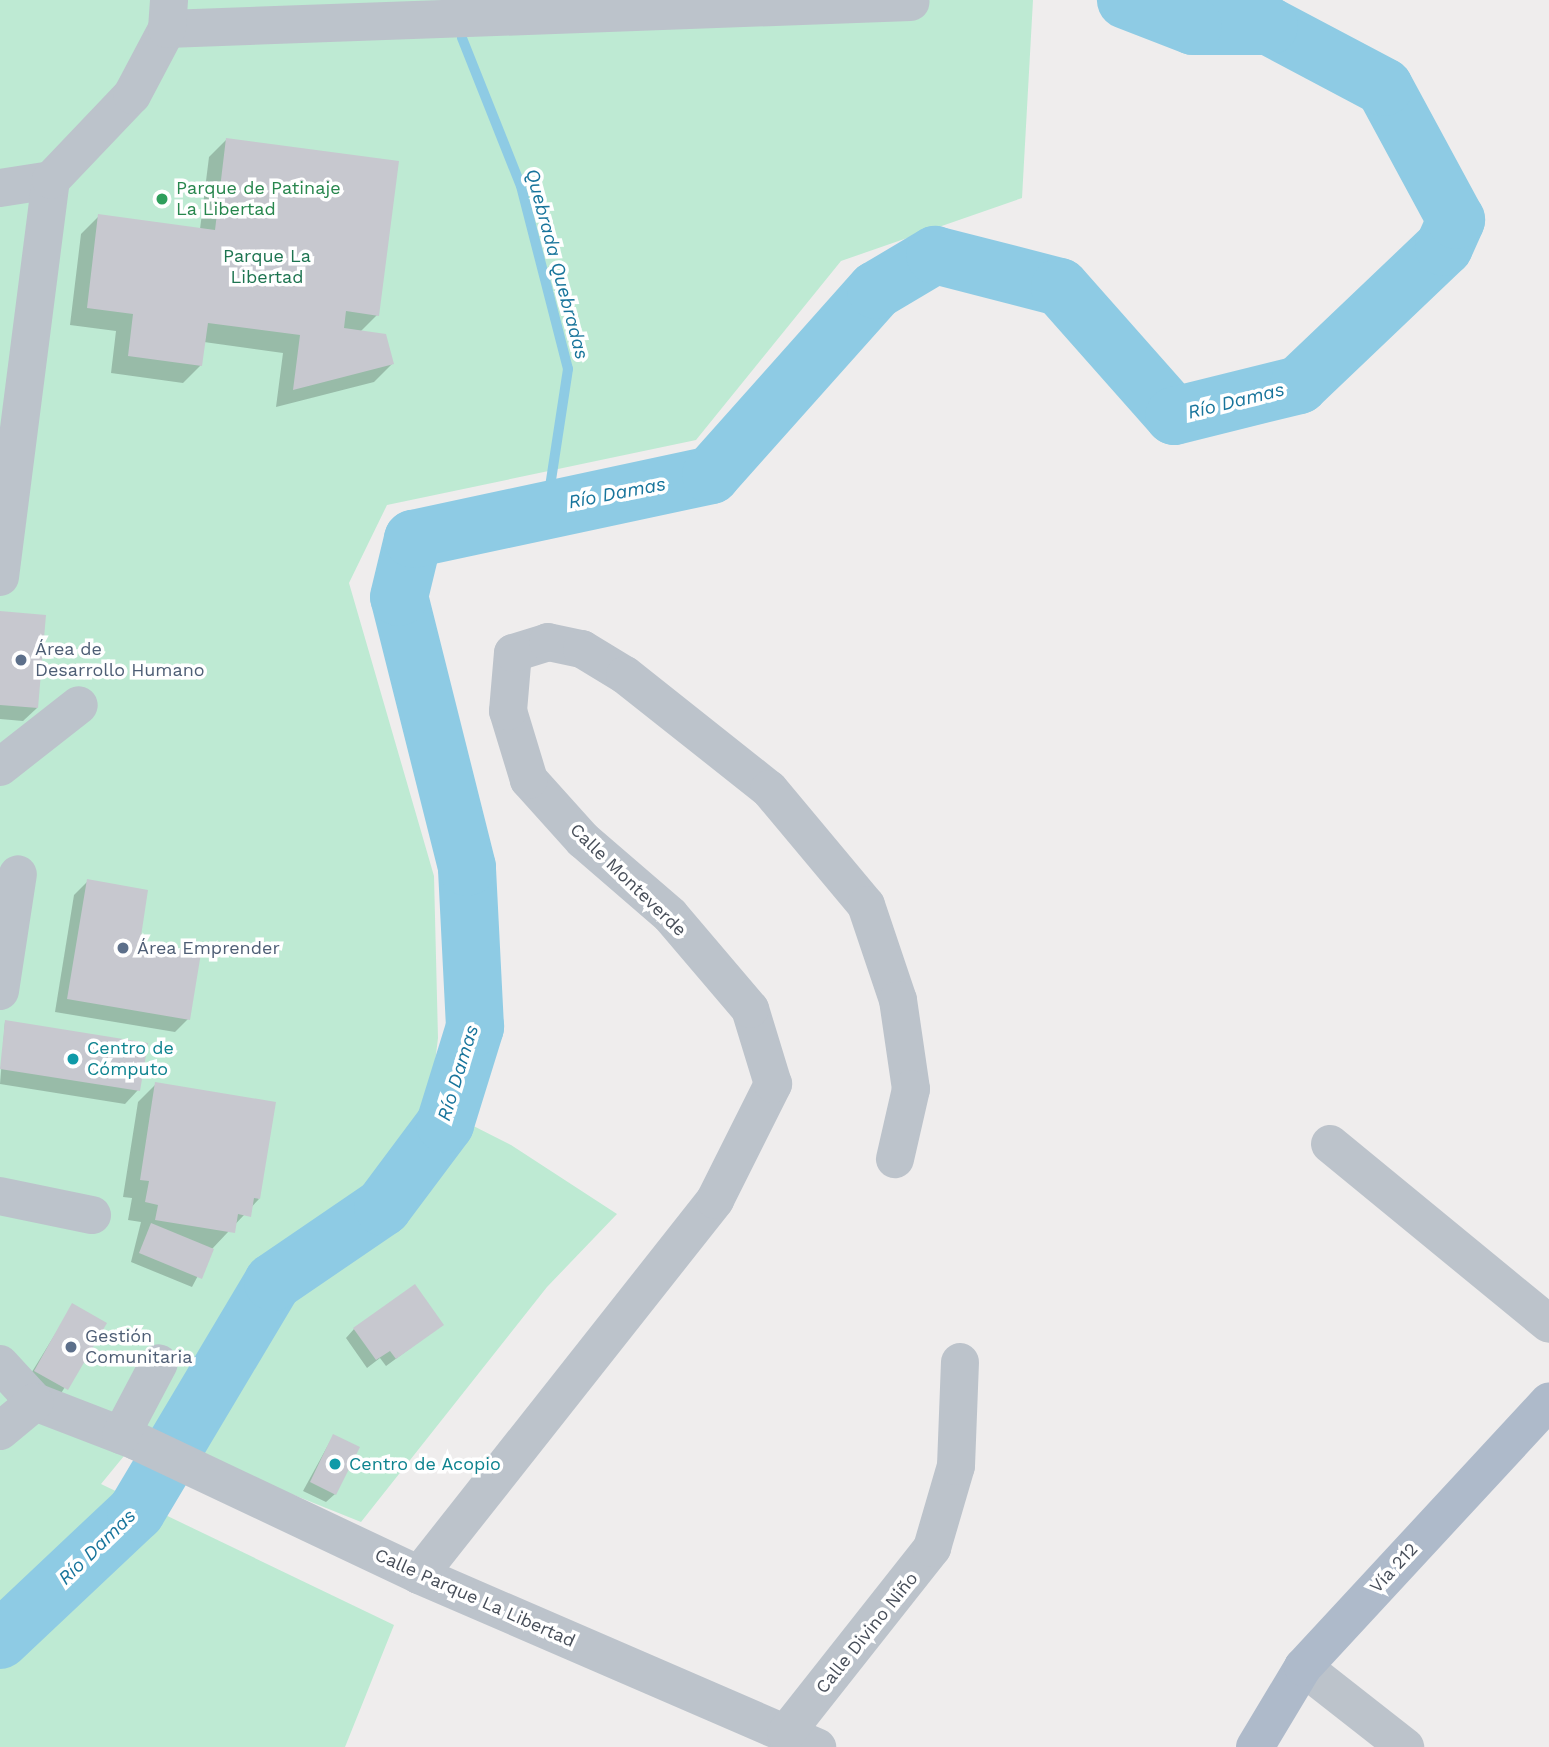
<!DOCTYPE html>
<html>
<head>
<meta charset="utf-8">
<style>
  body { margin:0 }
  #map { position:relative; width:1549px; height:1747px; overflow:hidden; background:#efeded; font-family:"Work Sans",sans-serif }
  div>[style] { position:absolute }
  .green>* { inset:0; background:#beead3 }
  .shadow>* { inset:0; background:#0003 }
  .stream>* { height:10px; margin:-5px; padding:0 5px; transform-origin:5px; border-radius:5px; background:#8ecbe4 }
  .river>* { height:58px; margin:-29px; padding:0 29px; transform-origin:29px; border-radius:29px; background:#8ecbe4 }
  .building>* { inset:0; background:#c7c8cf }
  .minor>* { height:38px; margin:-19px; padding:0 19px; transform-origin:19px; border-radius:19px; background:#bcc3cb }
  .major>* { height:38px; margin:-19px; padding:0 19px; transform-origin:19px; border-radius:19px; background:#aebaca }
  .dots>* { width:19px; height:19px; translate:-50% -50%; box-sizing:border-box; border:4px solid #fff; border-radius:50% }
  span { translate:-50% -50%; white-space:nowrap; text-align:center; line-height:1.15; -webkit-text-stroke:7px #fff; paint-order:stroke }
  .leisure-label { font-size:18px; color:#27864d }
  .left { translate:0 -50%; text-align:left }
  .park-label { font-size:18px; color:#1d7450 }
  .service-label { font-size:18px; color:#4e5e75 }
  .street-label { font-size:18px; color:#474e59 }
  .culture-label { font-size:18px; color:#0d838f }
  .water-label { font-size:19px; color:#17749b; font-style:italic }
</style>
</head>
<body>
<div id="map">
  <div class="green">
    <div style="clip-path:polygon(0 0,1033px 0,1022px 198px,841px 261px,696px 440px,387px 505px,349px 583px,434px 876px,438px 1038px,430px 1104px,511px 1145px,617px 1214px,547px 1287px,361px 1522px,142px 1434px,101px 1484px,394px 1625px,345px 1747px,0 1747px)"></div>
  </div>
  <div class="shadow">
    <div style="clip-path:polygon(227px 139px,377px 315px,360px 332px,392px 364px,374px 382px,276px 407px,283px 353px,204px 342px,201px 365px,183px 383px,111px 373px,116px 331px,70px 325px,81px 234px,99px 216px,200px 229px,209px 157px)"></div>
    <div style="clip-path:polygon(0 613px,37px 708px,23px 721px,0 719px)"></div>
    <div style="clip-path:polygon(88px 881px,188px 1019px,175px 1032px,55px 1012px,74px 895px)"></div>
    <div style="clip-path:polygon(5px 1022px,138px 1090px,125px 1104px,0 1084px)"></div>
    <div style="clip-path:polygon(156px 1084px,259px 1199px,212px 1249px,192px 1287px,131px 1262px,141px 1222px,128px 1220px,132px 1198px,123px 1197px,138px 1102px)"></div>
    <div style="clip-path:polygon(73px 1305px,105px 1324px,58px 1398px,27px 1380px)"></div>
    <div style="clip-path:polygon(442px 1325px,386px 1366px,380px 1358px,367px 1368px,346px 1338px,354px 1329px)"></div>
    <div style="clip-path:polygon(333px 1436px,335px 1494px,326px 1502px,303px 1491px)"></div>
  </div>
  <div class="stream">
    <div style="left:462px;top:38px;width:159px;rotate:68.3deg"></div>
    <div style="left:521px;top:186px;width:189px;rotate:75.6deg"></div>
    <div style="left:568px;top:369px;width:139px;rotate:98.7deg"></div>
  </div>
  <div class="river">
    <div style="left:0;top:1640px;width:187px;rotate:-43.3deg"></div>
    <div style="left:136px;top:1512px;width:268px;rotate:-59.2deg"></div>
    <div style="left:273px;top:1282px;width:133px;rotate:-34.3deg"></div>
    <div style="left:383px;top:1207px;width:104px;rotate:-53.2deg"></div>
    <div style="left:445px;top:1124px;width:102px;rotate:-72.8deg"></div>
    <div style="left:475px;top:1027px;width:160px;rotate:-92.9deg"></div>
    <div style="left:467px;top:867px;width:278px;rotate:-104.1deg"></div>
    <div style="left:399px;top:597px;width:60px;rotate:-76.4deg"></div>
    <div style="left:413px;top:539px;width:305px;rotate:-12.1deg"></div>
    <div style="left:711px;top:475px;width:248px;rotate:-48.3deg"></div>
    <div style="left:876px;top:290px;width:69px;rotate:-30.7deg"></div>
    <div style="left:935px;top:255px;width:129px;rotate:14.4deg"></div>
    <div style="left:1060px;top:287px;width:172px;rotate:48.5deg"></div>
    <div style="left:1174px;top:416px;width:129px;rotate:-13.9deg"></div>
    <div style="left:1299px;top:385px;width:200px;rotate:-43.6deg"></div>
    <div style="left:1444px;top:247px;width:30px;rotate:-66deg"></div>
    <div style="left:1456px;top:220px;width:151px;rotate:-118.4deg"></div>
    <div style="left:1384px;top:87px;width:130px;rotate:-152.1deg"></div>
    <div style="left:1269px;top:26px;width:76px;rotate:180deg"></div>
    <div style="left:1193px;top:26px;width:72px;rotate:-158.8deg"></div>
  </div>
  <div class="building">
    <div style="clip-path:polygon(226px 138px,399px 161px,379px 316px,346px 311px,344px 328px,386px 334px,394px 364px,293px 390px,300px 335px,208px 323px,202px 366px,128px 356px,133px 314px,87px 308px,98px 214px,215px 230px)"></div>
    <div style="clip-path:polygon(0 611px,46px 615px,38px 708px,0 705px)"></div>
    <div style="clip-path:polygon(87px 879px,148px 890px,140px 943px,201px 953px,190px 1020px,67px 999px)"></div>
    <div style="clip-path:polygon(5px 1020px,148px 1043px,140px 1091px,0 1069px)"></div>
    <div style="clip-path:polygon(155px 1082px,276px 1102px,260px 1199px,254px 1198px,251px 1217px,238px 1214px,235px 1233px,155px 1220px,158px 1205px,145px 1202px,149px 1181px,140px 1180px)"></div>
    <div style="clip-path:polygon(151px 1223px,214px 1249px,202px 1279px,139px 1253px)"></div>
    <div style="clip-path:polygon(415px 1284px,444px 1325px,396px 1359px,390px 1351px,376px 1360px,353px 1328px)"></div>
    <div style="clip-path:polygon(72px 1303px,107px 1323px,68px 1390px,34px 1371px)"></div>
    <div style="clip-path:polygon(333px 1434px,360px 1447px,336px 1495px,310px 1482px)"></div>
  </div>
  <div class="minor">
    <div style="left:167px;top:29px;width:744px;rotate:-2.08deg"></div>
    <div style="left:0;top:188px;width:52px;rotate:-8.9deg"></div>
    <div style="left:0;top:577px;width:400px;rotate:-82.7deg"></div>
    <div style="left:51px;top:180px;width:117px;rotate:-46.4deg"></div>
    <div style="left:132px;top:95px;width:75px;rotate:-62.1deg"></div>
    <div style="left:167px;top:29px;width:29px;rotate:-86deg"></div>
    <div style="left:0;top:767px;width:100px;rotate:-38.1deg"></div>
    <div style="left:0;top:991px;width:118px;rotate:-81.3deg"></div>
    <div style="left:1330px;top:1144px;width:283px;rotate:39.4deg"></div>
    <div style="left:0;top:1196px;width:94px;rotate:11.7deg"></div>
    <div style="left:0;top:1364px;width:52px;rotate:47.4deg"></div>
    <div style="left:35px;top:1402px;width:108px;rotate:21.1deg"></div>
    <div style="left:136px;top:1441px;width:313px;rotate:25.3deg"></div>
    <div style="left:419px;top:1575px;width:434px;rotate:23.4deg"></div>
    <div style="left:0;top:1431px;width:45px;rotate:-39.6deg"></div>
    <div style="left:121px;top:1435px;width:81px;rotate:-62.2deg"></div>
    <div style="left:419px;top:1575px;width:478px;rotate:-51.7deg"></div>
    <div style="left:715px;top:1200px;width:130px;rotate:-63.4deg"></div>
    <div style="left:773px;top:1084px;width:78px;rotate:-107deg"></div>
    <div style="left:750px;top:1009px;width:123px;rotate:-130.4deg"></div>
    <div style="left:670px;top:915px;width:115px;rotate:-139.2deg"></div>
    <div style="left:583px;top:840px;width:81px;rotate:-132deg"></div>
    <div style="left:529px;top:780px;width:72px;rotate:-106.9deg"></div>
    <div style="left:508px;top:711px;width:58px;rotate:-85.1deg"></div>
    <div style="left:513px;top:653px;width:37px;rotate:-17deg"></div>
    <div style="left:548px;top:642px;width:35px;rotate:12deg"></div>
    <div style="left:582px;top:649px;width:50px;rotate:31.2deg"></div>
    <div style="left:625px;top:675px;width:184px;rotate:38.4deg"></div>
    <div style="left:769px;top:789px;width:151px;rotate:50.1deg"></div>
    <div style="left:866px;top:905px;width:100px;rotate:71.4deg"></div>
    <div style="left:898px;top:1000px;width:90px;rotate:81.7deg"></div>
    <div style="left:911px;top:1089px;width:72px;rotate:102.9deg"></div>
    <div style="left:1303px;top:1667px;width:130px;rotate:38.1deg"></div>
    <div style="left:786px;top:1733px;width:236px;rotate:-51.7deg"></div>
    <div style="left:932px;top:1548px;width:85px;rotate:-73.7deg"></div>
    <div style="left:956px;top:1466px;width:104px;rotate:-87.8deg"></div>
  </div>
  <div class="major">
    <div style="left:1255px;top:1747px;width:93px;rotate:-59deg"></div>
    <div style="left:1303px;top:1667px;width:362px;rotate:-47.2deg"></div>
  </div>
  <div class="dots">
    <div style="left:162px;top:199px;background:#2e9e5b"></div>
    <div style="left:21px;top:660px;background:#5c6f8a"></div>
    <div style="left:123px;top:948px;background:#5c6f8a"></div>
    <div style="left:73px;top:1059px;background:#0f9aa8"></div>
    <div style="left:71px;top:1347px;background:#5c6f8a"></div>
    <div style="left:335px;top:1464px;background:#0f9aa8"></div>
  </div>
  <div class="leisure-label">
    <span class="left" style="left:176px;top:199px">Parque de Patinaje<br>La Libertad</span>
  </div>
  <div class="park-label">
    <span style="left:267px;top:267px">Parque La<br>Libertad</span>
  </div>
  <div class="service-label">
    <span class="left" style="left:35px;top:660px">Área de<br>Desarrollo Humano</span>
    <span class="left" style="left:137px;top:948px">Área Emprender</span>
    <span class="left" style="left:85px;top:1347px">Gestión<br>Comunitaria</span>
  </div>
  <div class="street-label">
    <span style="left:628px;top:880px;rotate:44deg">Calle Monteverde</span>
    <span style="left:1394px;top:1568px;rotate:-47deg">Vía 212</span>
    <span style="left:475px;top:1598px;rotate:24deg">Calle Parque La Libertad</span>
    <span style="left:867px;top:1633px;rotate:-51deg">Calle Divino Niño</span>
  </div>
  <div class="culture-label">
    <span class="left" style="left:87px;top:1059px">Centro de<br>Cómputo</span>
    <span class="left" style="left:349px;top:1464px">Centro de Acopio</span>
  </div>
  <div class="water-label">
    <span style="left:557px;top:264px;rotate:75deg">Quebrada Quebradas</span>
    <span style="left:1236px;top:401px;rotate:-14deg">Río Damas</span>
    <span style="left:617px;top:493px;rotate:-11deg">Río Damas</span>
    <span style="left:458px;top:1073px;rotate:-73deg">Río Damas</span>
    <span style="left:97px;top:1547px;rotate:-44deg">Río Damas</span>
  </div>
</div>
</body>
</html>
